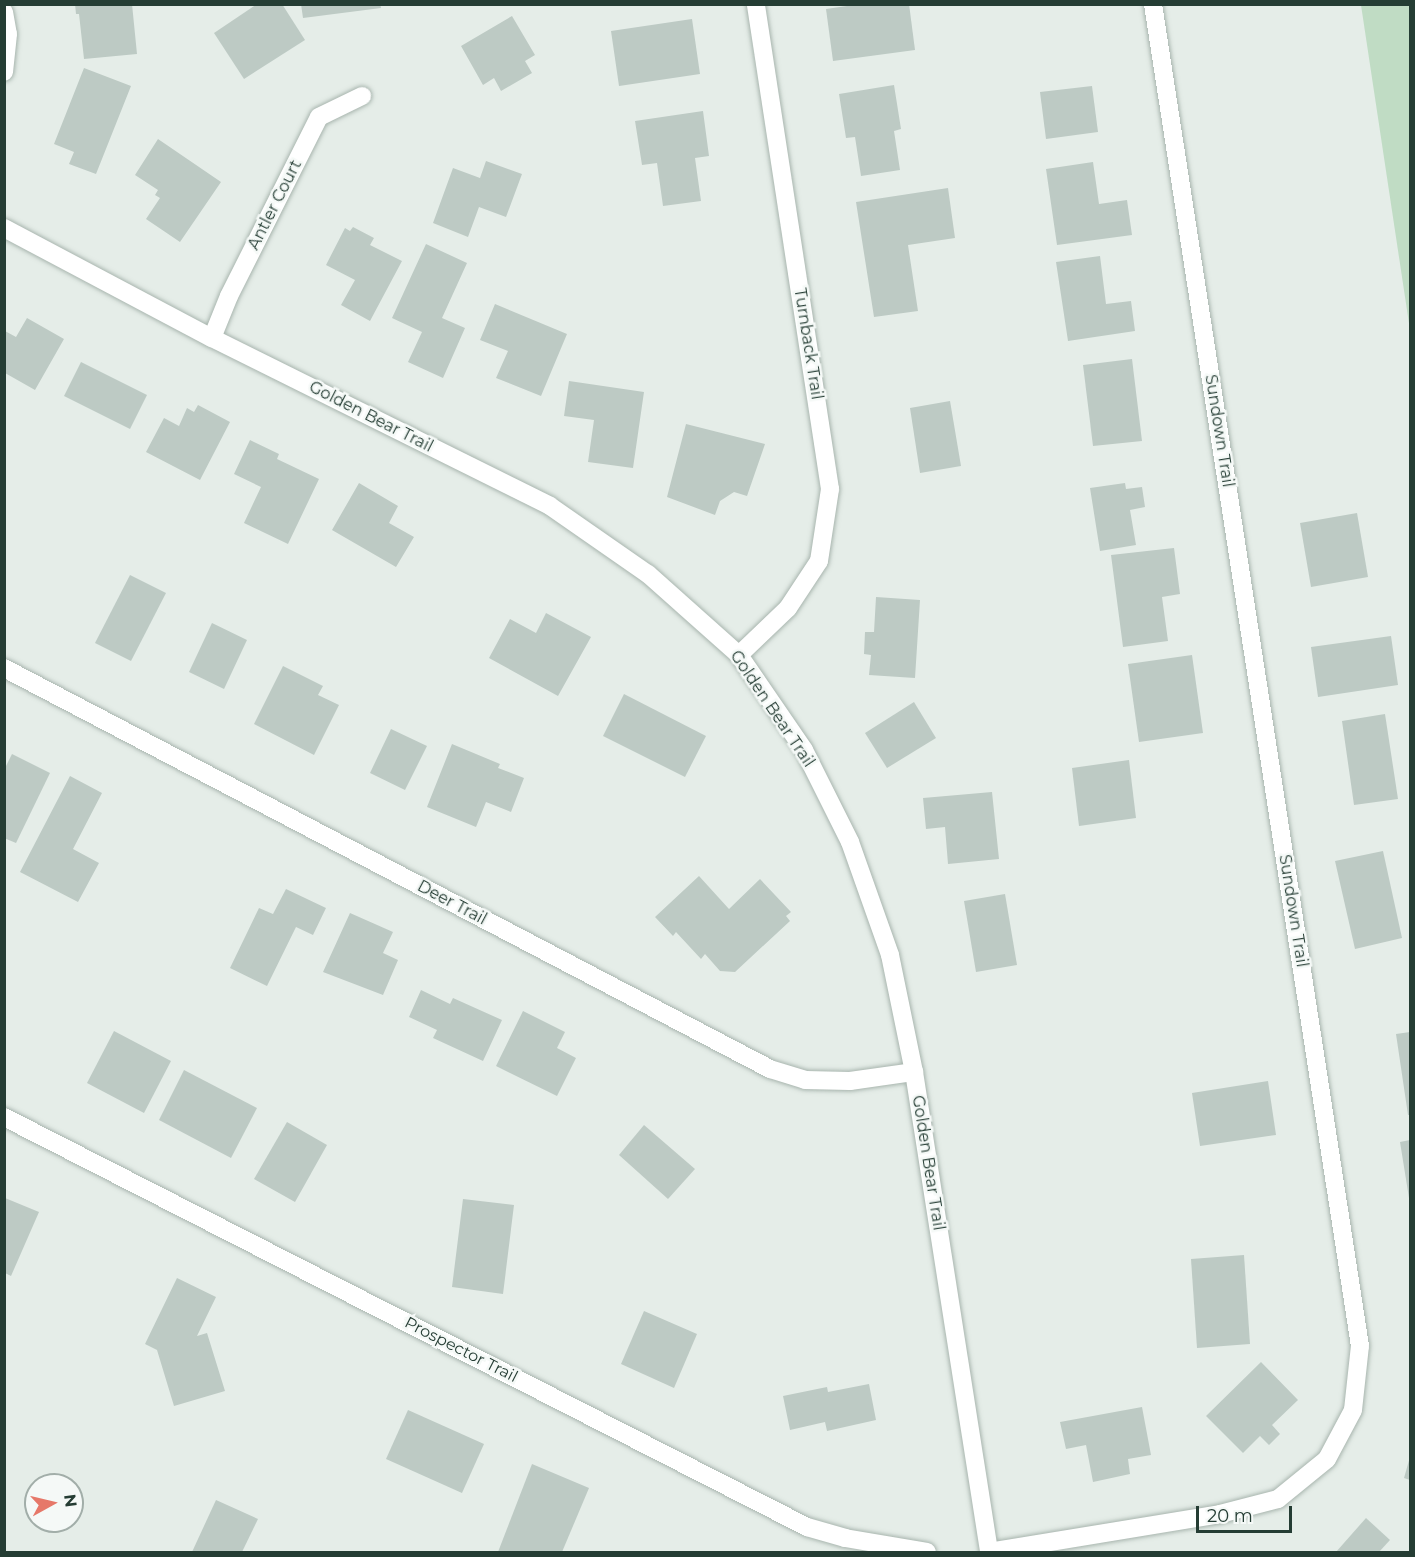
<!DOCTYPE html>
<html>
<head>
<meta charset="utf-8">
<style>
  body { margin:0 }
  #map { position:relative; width:1415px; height:1557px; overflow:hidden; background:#e5ede8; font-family:Montserrat,sans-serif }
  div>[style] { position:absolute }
  .green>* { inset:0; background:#c0dcc4 }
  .building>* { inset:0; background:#bdcac4 }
  .roads { filter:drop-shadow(0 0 2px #a8b5ae) drop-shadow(0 0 2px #a8b5ae) }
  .minor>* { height:18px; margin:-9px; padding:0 9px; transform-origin:9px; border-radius:9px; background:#fff }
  span { translate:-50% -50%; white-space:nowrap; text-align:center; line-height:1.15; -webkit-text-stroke:5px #f5f9f7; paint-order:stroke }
  .street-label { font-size:16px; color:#253d34 }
  .frame { position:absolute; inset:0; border:6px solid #253d34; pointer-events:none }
  .north { position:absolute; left:24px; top:1473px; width:60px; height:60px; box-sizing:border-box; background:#f5f9f7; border:2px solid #a2aea9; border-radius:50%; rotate:82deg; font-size:16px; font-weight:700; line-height:24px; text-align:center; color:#253d34 }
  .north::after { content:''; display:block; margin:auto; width:21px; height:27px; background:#e67869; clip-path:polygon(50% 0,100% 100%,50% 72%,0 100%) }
  .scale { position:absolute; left:1196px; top:1506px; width:96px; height:27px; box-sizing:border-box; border:3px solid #253d34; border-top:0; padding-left:8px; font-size:18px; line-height:21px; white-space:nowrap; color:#253d34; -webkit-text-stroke:4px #f5f9f7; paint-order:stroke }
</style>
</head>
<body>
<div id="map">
  <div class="green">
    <div style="clip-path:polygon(1361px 5px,1410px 5px,1410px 330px)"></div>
  </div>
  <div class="building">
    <div style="clip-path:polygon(75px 4px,132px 4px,137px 54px,84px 59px,79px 14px,76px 14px)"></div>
    <div style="clip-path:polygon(257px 4px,282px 4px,305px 40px,244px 79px,214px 33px)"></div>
    <div style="clip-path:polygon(301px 4px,380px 4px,381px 8px,303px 18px)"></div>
    <div style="clip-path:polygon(861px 4px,909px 4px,915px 50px,833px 61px,826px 9px)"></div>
    <div style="clip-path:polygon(512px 16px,535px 55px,525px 61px,532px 73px,501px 91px,494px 78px,483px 85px,461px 46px)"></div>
    <div style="clip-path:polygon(692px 19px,700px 74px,619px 86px,611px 31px)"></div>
    <div style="clip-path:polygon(84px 68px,131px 86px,96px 174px,69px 164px,74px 152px,54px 144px)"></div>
    <div style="clip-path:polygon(894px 85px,901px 129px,894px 131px,900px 170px,861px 176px,855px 137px,846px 138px,839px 94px)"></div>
    <div style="clip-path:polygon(1092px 86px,1098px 132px,1046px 139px,1040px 92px)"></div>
    <div style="clip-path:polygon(703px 111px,709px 156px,695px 158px,701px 201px,663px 206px,657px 163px,642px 165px,635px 121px)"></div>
    <div style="clip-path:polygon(158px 139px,221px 182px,180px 242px,146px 219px,160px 198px,155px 195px,158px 190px,135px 175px)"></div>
    <div style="clip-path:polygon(486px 161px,522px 174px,506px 217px,479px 207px,468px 237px,433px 223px,453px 168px,480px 178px)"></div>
    <div style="clip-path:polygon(1093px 162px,1099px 204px,1127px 200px,1132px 235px,1057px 245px,1046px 169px)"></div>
    <div style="clip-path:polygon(948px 188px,955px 238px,908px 245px,918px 311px,874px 317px,856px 202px)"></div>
    <div style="clip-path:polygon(353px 227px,374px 238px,370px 245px,402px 261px,370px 321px,341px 305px,355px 280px,326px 265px,345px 228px,350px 231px)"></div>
    <div style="clip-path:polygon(426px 244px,467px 263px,442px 318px,465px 328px,443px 378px,408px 362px,422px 332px,392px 318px)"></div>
    <div style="clip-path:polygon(1100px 256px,1106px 304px,1131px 301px,1135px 331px,1068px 341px,1056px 262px)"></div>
    <div style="clip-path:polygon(495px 304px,567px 334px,541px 396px,496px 378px,508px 351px,480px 340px)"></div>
    <div style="clip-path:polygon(27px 318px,64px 339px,35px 390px,5px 373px,5px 331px,16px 337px)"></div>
    <div style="clip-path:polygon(1132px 359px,1142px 441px,1093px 446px,1083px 365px)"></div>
    <div style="clip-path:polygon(81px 362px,147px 395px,130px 429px,64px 396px)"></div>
    <div style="clip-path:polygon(569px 381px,644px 392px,633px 468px,588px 462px,594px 420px,564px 416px)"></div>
    <div style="clip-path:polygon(950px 401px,961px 466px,920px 473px,910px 408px)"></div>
    <div style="clip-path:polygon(198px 405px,230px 422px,200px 480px,146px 452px,164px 418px,179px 426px,187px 408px,194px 412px)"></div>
    <div style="clip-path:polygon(686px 424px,765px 444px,747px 496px,734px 492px,720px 501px,715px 515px,667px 497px)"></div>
    <div style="clip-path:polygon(250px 440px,279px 454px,277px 459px,319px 479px,288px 544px,244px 523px,261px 487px,234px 474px)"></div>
    <div style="clip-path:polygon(359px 483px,398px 506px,389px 523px,414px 537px,396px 567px,332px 530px)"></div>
    <div style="clip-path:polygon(1125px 483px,1126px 489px,1142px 487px,1145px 507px,1130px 510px,1136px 545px,1100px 551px,1090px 488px)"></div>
    <div style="clip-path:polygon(1357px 513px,1368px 577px,1311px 587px,1300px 523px)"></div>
    <div style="clip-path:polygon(1174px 548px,1180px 594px,1162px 597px,1168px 641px,1123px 647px,1111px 555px)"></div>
    <div style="clip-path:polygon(130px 575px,166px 593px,131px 661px,95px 643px)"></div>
    <div style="clip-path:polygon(876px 597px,920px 600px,915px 678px,869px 675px,871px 655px,864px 654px,865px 632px,874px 632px)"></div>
    <div style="clip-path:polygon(546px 613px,591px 637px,558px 696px,489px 658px,510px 619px,536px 633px)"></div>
    <div style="clip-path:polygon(212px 623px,247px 640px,224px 689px,189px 672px)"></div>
    <div style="clip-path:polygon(1391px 636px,1398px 685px,1318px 697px,1311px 647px)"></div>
    <div style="clip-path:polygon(1192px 655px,1203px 733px,1139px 742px,1128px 664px)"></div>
    <div style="clip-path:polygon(283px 666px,323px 686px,318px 695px,339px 705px,314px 755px,254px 724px)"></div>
    <div style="clip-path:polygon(624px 694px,706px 736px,685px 777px,603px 736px)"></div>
    <div style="clip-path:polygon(914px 702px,936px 738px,887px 768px,865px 733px)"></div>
    <div style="clip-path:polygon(1385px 714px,1398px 799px,1354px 805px,1342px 721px)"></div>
    <div style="clip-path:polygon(391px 729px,427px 746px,405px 790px,370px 773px)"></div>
    <div style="clip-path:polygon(452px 744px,500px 764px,498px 768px,524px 778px,511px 812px,486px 802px,476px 827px,427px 807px)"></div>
    <div style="clip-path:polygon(12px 754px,50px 773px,16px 843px,4px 838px,4px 770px)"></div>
    <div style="clip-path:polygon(1129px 760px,1136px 818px,1079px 826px,1072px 768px)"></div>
    <div style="clip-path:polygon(70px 776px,102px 793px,73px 849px,99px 863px,78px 902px,20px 872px)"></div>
    <div style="clip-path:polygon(992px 792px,999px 859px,948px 864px,945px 827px,926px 829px,923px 798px)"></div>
    <div style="clip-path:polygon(1383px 851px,1402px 938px,1355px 949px,1335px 861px)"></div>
    <div style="clip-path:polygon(699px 876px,729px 909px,760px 879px,791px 912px,786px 916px,790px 921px,735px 972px,720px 971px,705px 954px,701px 959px,676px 932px,673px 936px,655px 917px)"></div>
    <div style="clip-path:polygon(286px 889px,326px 908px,313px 935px,296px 927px,267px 986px,230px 968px,259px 908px,273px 914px)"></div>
    <div style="clip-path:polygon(1005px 894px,1017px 965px,976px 972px,964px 901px)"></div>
    <div style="clip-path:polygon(350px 913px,393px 932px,383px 953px,398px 960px,383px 995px,323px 972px)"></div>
    <div style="clip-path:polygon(421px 990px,450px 1004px,453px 998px,502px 1020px,483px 1061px,433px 1038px,437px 1030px,409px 1017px)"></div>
    <div style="clip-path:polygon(523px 1011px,565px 1032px,557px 1048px,576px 1058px,557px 1096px,496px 1066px)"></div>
    <div style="clip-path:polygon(114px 1031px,171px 1061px,144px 1113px,87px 1083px)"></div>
    <div style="clip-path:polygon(1410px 1032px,1410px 1115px,1408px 1115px,1396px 1034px)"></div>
    <div style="clip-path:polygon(184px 1070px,257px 1108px,231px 1158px,159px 1120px)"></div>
    <div style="clip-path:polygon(1268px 1081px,1276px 1135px,1200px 1146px,1192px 1093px)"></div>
    <div style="clip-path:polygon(287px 1122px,327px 1145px,295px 1202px,254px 1179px)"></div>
    <div style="clip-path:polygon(644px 1125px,695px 1169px,668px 1199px,619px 1155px)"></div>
    <div style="clip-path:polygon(1410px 1140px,1410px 1198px,1409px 1198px,1400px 1142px)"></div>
    <div style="clip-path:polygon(5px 1198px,39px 1212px,11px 1276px,5px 1273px)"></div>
    <div style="clip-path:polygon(463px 1199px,514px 1205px,503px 1294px,452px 1287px)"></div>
    <div style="clip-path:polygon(1244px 1255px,1250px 1344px,1197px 1348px,1191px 1259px)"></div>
    <div style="clip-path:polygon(177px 1278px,216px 1297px,197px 1336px,207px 1333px,225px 1391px,174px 1406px,157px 1350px,145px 1344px)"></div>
    <div style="clip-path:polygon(644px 1311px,697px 1334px,674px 1388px,621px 1364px)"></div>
    <div style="clip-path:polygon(1261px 1362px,1298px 1400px,1272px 1425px,1280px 1434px,1269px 1445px,1260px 1436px,1243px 1453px,1206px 1416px)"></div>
    <div style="clip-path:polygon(869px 1384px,876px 1420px,827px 1431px,825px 1422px,790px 1430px,783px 1396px,827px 1387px,828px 1392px)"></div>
    <div style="clip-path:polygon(1142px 1407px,1151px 1455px,1128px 1459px,1130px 1474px,1093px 1482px,1086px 1445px,1066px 1449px,1060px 1422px)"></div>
    <div style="clip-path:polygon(408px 1410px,484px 1444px,462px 1493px,386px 1459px)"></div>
    <div style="clip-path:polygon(1410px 1457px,1410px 1480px,1404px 1478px)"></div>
    <div style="clip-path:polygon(532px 1464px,589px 1488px,562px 1552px,498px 1552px)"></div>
    <div style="clip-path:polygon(216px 1500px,258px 1519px,242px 1552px,192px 1552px)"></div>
    <div style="clip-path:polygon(1366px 1518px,1390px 1540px,1379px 1552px,1336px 1552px)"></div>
  </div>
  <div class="roads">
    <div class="minor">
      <div style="left:4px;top:12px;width:22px;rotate:80deg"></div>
      <div style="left:8px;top:34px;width:38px;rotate:96deg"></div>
      <div style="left:4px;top:228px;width:235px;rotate:27.9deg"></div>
      <div style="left:212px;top:338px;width:377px;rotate:26.4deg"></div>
      <div style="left:550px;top:506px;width:119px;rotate:34.8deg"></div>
      <div style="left:648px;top:574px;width:122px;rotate:41.7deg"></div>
      <div style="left:739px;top:655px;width:115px;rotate:55.6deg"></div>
      <div style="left:804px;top:750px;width:103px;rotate:63.4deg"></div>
      <div style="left:850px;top:842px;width:120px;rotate:70.5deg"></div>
      <div style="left:890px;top:955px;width:119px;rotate:78.4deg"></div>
      <div style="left:914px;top:1072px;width:486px;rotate:81.1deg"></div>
      <div style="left:212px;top:338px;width:45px;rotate:-68deg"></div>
      <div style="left:229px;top:296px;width:200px;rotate:-63.3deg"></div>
      <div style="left:319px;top:117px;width:48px;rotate:-26deg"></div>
      <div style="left:739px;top:655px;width:68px;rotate:-43.8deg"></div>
      <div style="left:788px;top:608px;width:56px;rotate:-56.6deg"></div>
      <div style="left:819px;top:561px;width:73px;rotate:-81.3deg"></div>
      <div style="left:830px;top:489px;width:491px;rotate:-98.7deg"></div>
      <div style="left:4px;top:668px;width:865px;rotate:27.63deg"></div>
      <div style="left:770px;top:1069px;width:37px;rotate:17deg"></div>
      <div style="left:805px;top:1080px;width:45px;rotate:1.3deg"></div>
      <div style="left:850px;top:1081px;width:65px;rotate:-8deg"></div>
      <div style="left:4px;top:1117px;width:902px;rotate:27.05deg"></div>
      <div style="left:807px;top:1527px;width:40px;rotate:16deg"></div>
      <div style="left:845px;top:1538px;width:83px;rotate:9.7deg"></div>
      <div style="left:989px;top:1552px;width:234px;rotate:-9.3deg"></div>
      <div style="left:1220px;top:1514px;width:60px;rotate:-14.5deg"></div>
      <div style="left:1278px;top:1499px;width:63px;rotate:-39.2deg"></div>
      <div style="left:1327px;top:1459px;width:55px;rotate:-62deg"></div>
      <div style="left:1353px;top:1410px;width:64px;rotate:-83.8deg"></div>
      <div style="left:1360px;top:1346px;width:1358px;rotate:-98.77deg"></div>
    </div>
  </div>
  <div class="street-label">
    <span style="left:275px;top:205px;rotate:-63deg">Antler Court</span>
    <span style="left:808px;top:344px;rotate:81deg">Turnback Trail</span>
    <span style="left:371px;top:417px;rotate:27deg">Golden Bear Trail</span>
    <span style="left:1219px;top:431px;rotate:81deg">Sundown Trail</span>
    <span style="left:772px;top:709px;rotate:56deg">Golden Bear Trail</span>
    <span style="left:452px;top:903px;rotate:28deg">Deer Trail</span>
    <span style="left:1293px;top:911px;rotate:81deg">Sundown Trail</span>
    <span style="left:928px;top:1163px;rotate:81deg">Golden Bear Trail</span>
    <span style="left:461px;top:1350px;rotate:27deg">Prospector Trail</span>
  </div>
  <div class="frame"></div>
  <div class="north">N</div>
  <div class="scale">20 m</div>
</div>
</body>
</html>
